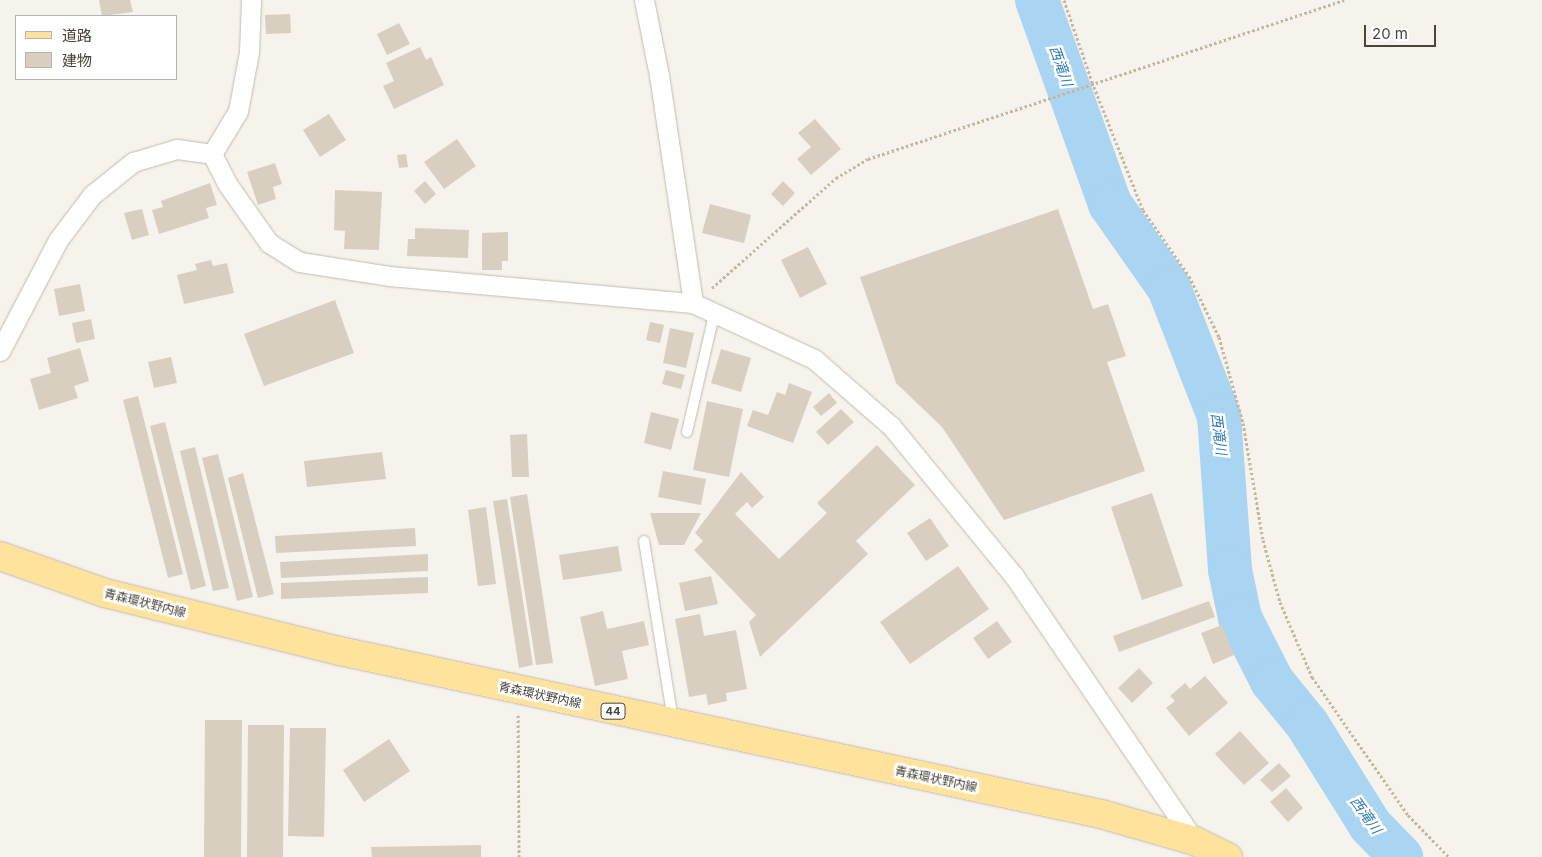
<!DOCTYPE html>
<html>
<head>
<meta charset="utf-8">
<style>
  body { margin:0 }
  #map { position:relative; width:1542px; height:857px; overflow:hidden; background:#f6f3ec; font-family:Inter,"Noto Sans JP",sans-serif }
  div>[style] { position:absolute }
  .river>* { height:44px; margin:-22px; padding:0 22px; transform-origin:22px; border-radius:22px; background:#a9d4f2 }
  .building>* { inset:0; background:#d8cfc1 }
  .path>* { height:3px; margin-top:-1.5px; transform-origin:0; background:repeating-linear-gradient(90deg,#c4b79f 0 2.5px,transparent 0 5px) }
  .roads { filter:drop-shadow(0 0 1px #c2bbae) drop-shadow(0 0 1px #c2bbae) }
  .lane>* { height:10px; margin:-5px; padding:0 5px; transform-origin:5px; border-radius:5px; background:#fff }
  .street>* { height:19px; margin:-9.5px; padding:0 9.5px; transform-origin:9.5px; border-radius:9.5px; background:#fff }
  .primary>* { height:28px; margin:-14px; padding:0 14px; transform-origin:14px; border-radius:14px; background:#ffe39c }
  span { translate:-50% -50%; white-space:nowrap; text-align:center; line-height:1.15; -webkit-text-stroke:5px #fff; paint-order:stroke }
  .shield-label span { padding:1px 4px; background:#fff; border:1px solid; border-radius:4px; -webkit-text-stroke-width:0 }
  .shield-label { font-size:11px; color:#4b4439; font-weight:700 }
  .street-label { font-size:12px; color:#4b4439 }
  .water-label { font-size:14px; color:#2e7ab2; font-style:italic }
  .legend { position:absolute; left:15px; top:15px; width:162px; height:65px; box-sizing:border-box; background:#fff; border:1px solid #b7b4b0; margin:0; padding:6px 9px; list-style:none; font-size:15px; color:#4b4439 }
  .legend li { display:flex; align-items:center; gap:10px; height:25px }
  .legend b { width:25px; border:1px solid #b7b4b0 }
  .scale { position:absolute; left:1364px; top:25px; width:72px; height:22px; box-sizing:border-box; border:2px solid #4b4439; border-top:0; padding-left:6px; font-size:15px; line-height:18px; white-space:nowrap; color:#4b4439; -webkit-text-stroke:4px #fff; paint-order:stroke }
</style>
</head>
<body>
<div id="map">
  <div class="river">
    <div style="left:1037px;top:0;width:217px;rotate:70.3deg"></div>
    <div style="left:1110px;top:204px;width:103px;rotate:54.9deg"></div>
    <div style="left:1169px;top:288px;width:137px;rotate:68.7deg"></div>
    <div style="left:1219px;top:416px;width:154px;rotate:85.9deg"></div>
    <div style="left:1230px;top:570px;width:49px;rotate:78.2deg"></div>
    <div style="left:1240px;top:618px;width:71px;rotate:63.1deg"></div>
    <div style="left:1272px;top:681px;width:55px;rotate:50.9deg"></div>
    <div style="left:1307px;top:724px;width:119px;rotate:58deg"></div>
    <div style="left:1370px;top:825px;width:45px;rotate:45.9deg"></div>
  </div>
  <div class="building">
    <div style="clip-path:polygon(99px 0,130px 0,133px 12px,102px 16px)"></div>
    <div style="clip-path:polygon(290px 14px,291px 33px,266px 34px,265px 15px)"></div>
    <div style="clip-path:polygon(399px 23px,410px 44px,387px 55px,377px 34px)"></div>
    <div style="clip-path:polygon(420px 47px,426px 60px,431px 57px,444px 85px,394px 109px,383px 86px,394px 81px,386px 63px)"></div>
    <div style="clip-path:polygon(329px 114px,346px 140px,320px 157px,303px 130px)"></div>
    <div style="clip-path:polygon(815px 119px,841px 149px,811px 175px,797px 159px,811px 147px,798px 133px)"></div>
    <div style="clip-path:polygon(457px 139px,476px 166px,444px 189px,424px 162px)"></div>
    <div style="clip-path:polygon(406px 154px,408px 167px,399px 168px,397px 155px)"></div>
    <div style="clip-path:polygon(275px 163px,282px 184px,273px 187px,276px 199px,258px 205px,247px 172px)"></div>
    <div style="clip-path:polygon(425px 181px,436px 194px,425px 204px,414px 191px)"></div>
    <div style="clip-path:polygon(783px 181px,795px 193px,783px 206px,771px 194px)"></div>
    <div style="clip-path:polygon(210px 183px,217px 205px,206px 208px,209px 218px,159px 234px,152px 210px,163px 207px,161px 201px)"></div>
    <div style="clip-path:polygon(335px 190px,382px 192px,379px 250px,344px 249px,345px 231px,334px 230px)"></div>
    <div style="clip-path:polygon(710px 204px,751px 215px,744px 243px,702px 233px)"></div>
    <div style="clip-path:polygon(142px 209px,149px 235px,132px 240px,124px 213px)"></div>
    <div style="clip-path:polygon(1058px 209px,1093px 309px,1108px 304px,1126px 356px,1107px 362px,1145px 471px,1004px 520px,942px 427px,896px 383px,860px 277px)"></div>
    <div style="clip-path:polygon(415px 228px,469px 230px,468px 258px,407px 256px,408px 239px,415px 239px)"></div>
    <div style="clip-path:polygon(508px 232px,508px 261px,502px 261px,502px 270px,482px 270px,482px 233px)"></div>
    <div style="clip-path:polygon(808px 247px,827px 284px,800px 298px,781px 260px)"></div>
    <div style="clip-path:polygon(211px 260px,213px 266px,227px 263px,234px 293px,184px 304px,177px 275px,197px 270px,195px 264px)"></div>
    <div style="clip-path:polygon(80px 284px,85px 311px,59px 316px,54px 289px)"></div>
    <div style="clip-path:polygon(335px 300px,354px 353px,264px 386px,244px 334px)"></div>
    <div style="clip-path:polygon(91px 319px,95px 339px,76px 343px,72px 323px)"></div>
    <div style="clip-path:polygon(650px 322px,664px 325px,660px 343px,646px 340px)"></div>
    <div style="clip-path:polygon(670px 328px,694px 333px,686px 368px,663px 363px)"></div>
    <div style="clip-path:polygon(80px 348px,89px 381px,74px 386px,78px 398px,39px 410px,30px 379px,51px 373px,47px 358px)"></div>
    <div style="clip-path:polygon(721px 349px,751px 358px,741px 392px,711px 383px)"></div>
    <div style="clip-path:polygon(171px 357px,177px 383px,154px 388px,148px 362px)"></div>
    <div style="clip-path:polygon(666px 370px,685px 375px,681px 389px,662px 384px)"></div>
    <div style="clip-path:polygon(789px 383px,812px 392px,793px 443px,747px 426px,753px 410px,768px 415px,777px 392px,785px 395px)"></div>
    <div style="clip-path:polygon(829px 393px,837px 403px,821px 416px,813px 407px)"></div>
    <div style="clip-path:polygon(138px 396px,183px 574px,168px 578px,123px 400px)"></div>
    <div style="clip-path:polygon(707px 401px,743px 409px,729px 477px,693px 470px)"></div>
    <div style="clip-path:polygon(841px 409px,854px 422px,828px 445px,816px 432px)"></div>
    <div style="clip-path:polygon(651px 412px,679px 419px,671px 450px,644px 443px)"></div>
    <div style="clip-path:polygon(165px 422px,206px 586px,191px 590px,150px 426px)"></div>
    <div style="clip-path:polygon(527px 434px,529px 477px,512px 477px,510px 435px)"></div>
    <div style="clip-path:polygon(877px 445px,915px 485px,856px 541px,868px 554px,760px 657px,749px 622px,756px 615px,694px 550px,703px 541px,695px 533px,741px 472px,764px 497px,752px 508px,747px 502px,735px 514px,779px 559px,827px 513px,817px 503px)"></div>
    <div style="clip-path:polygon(195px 447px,229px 588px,213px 591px,180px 451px)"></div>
    <div style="clip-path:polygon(382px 452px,386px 479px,307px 487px,304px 461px)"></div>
    <div style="clip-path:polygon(218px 454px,253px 597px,237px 601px,202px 458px)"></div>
    <div style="clip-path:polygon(663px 471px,706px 479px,701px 505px,658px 497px)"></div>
    <div style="clip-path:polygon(243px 473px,274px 594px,258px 598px,228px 478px)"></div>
    <div style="clip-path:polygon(1152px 493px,1183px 586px,1142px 600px,1111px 507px)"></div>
    <div style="clip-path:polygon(527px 494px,553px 663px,536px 665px,510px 497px)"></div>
    <div style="clip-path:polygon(507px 499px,533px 665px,519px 668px,493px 501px)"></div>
    <div style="clip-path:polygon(486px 507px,496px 584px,478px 586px,468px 510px)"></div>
    <div style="clip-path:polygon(650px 513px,701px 513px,684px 545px,659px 545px)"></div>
    <div style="clip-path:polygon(930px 518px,949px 546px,926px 561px,907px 533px)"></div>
    <div style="clip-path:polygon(415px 528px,416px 546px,276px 553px,275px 536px)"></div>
    <div style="clip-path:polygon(618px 546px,622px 571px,563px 580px,559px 555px)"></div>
    <div style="clip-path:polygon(428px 554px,428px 571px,281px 578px,280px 562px)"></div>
    <div style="clip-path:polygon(958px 566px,989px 609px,910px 664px,880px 622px)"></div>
    <div style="clip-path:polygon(711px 576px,718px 604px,685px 611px,679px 583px)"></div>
    <div style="clip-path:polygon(428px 577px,428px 593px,281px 599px,281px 583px)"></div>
    <div style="clip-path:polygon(1209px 601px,1215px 617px,1119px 652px,1113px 636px)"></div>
    <div style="clip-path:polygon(603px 611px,607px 629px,644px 621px,649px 645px,622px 651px,628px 679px,595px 686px,580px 617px)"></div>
    <div style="clip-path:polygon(700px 614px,704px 636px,736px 630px,747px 689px,726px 693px,727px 701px,708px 705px,706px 694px,689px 697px,675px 619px)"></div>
    <div style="clip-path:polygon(997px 621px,1012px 642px,988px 659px,973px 638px)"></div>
    <div style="clip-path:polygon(1222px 625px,1234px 655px,1213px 664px,1201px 633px)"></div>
    <div style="clip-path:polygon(1139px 668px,1153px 683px,1132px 703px,1118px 688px)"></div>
    <div style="clip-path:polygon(1205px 676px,1228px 703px,1189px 736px,1166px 708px,1175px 701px,1170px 696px,1185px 683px,1190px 689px)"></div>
    <div style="clip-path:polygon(205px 720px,242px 720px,241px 857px,204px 857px)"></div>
    <div style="clip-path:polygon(248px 725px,284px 725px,283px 857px,247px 857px)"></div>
    <div style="clip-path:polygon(290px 728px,326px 728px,324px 837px,288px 836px)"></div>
    <div style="clip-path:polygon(1240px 731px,1269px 763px,1244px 785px,1215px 754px)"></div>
    <div style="clip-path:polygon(389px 739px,410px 771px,364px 802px,343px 770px)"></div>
    <div style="clip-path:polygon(1279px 763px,1291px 776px,1272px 792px,1260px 780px)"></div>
    <div style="clip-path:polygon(1286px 788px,1303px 808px,1288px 822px,1270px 802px)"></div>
    <div style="clip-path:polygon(481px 845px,481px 857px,372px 857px,371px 847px)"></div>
  </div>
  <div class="path">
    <div style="left:1064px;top:0;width:87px;rotate:71.1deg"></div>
    <div style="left:1092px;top:82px;width:138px;rotate:68.3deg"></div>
    <div style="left:1143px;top:210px;width:80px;rotate:55.1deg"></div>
    <div style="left:1189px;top:276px;width:68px;rotate:63.8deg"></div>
    <div style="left:1219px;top:337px;width:89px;rotate:74.4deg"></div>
    <div style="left:1243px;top:423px;width:119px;rotate:80.3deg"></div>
    <div style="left:1263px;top:540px;width:64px;rotate:74.7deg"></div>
    <div style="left:1280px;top:602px;width:82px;rotate:66.9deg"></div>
    <div style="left:1312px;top:677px;width:168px;rotate:55.2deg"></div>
    <div style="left:1408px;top:815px;width:59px;rotate:45.7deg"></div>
    <div style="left:712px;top:288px;width:166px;rotate:-41.6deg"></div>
    <div style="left:836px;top:178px;width:37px;rotate:-31deg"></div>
    <div style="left:868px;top:159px;width:502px;rotate:-18.47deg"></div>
    <div style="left:518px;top:715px;width:142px;rotate:89.6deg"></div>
  </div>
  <div class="roads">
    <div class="lane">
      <div style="left:687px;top:432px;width:120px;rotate:-77deg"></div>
      <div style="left:644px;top:541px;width:181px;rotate:80.8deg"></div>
    </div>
    <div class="street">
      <div style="left:644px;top:0;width:76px;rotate:78.7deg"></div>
      <div style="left:659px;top:75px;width:231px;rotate:81.5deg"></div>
      <div style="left:212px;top:154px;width:35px;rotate:63deg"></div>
      <div style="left:228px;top:185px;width:71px;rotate:54.7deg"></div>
      <div style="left:269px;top:243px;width:36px;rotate:32deg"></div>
      <div style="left:300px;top:262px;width:90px;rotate:8.9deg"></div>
      <div style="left:389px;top:276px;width:305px;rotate:5.1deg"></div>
      <div style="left:693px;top:303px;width:133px;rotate:24.8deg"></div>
      <div style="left:814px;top:359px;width:103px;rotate:41.1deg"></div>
      <div style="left:892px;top:427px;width:193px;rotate:50.7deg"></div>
      <div style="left:1014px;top:576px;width:321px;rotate:55.7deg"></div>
      <div style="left:212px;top:154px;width:50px;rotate:-58.8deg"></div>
      <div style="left:238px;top:111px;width:60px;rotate:-79.4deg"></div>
      <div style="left:249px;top:52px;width:52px;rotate:-87.8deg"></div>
      <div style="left:0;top:351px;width:125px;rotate:-62.4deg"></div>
      <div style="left:58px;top:240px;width:56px;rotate:-52.9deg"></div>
      <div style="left:92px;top:195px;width:53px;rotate:-38.8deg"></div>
      <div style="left:133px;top:162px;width:46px;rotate:-16.5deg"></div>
      <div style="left:177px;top:149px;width:35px;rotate:8deg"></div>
    </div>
    <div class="primary">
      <div style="left:0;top:556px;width:111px;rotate:19.4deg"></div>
      <div style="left:105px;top:593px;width:242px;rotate:13.9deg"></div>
      <div style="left:340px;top:651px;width:778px;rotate:12.09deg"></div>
      <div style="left:1101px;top:814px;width:98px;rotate:16deg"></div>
      <div style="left:1195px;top:841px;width:37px;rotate:26deg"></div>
    </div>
  </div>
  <div class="shield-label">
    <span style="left:613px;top:711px">44</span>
  </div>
  <div class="street-label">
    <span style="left:145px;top:603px;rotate:14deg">青森環状野内線</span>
    <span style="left:540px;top:695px;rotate:12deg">青森環状野内線</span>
    <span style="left:936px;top:779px;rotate:12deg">青森環状野内線</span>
  </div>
  <div class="water-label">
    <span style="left:1061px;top:66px;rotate:70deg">西滝川</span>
    <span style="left:1219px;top:434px;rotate:83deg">西滝川</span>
    <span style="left:1366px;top:815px;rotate:54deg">西滝川</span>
  </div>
  <ul class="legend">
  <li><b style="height:6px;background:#ffe39c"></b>道路</li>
  <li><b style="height:14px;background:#d8cfc1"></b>建物</li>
  </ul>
  <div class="scale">20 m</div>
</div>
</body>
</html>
